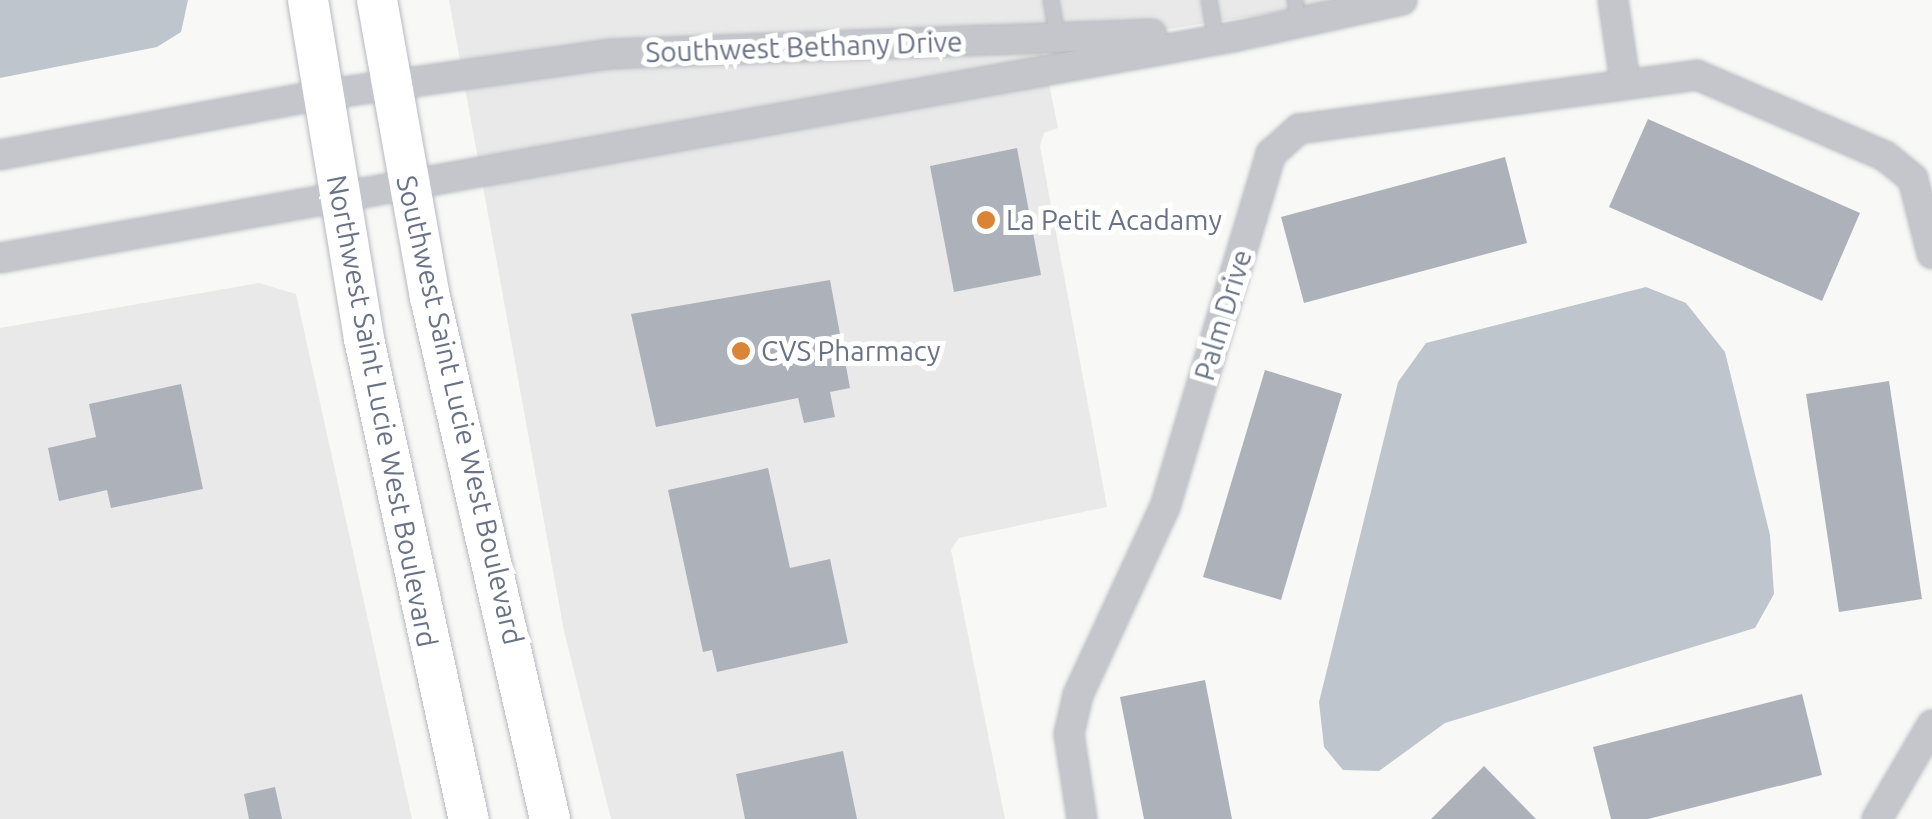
<!DOCTYPE html>
<html>
<head>
<meta charset="utf-8">
<style>
  body { margin:0 }
  #map { position:relative; width:1932px; height:819px; overflow:hidden; background:#f8f9f6; font-family:Ubuntu,sans-serif }
  div>[style] { position:absolute }
  .built>* { inset:0; background:#e9e9e9 }
  .water>* { inset:0; background:#bec5cc }
  .building>* { inset:0; background:#adb1ba }
  .roads { filter:drop-shadow(0 0 2px #b7b9c0) drop-shadow(0 0 2px #b7b9c0) }
  .lane>* { height:14px; margin:-7px; padding:0 7px; transform-origin:7px; border-radius:7px; background:#c4c6cb }
  .street>* { height:28px; margin:-14px; padding:0 14px; transform-origin:14px; border-radius:14px; background:#c4c6cb }
  .secondary>* { height:40px; margin:-20px; padding:0 20px; transform-origin:20px; border-radius:20px; background:#fff }
  .dots>* { width:28px; height:28px; translate:-50% -50%; box-sizing:border-box; border:5px solid #fff; border-radius:50% }
  span { translate:-50% -50%; white-space:nowrap; text-align:center; line-height:1.15; -webkit-text-stroke:10px #fff; paint-order:stroke }
  .street-label { font-size:28px; color:#697286 }
  .poi-label { font-size:28px; color:#697286 }
  .left { translate:0 -50%; text-align:left }
</style>
</head>
<body>
<div id="map">
  <div class="built">
    <div style="clip-path:polygon(449px 0,1353px 0,1042px 49px,1058px 128px,1044px 133px,1040px 146px,1107px 507px,959px 538px,951px 550px,1005px 819px,611px 819px,564px 631px)"></div>
    <div style="clip-path:polygon(259px 283px,296px 294px,412px 819px,0 819px,0 328px)"></div>
  </div>
  <div class="water">
    <div style="clip-path:polygon(0 0,188px 0,181px 32px,157px 47px,0 78px)"></div>
    <div style="clip-path:polygon(1646px 287px,1686px 303px,1725px 352px,1770px 535px,1774px 594px,1755px 628px,1445px 723px,1379px 771px,1343px 770px,1324px 747px,1319px 702px,1398px 382px,1426px 343px)"></div>
  </div>
  <div class="building">
    <div style="clip-path:polygon(1648px 119px,1860px 213px,1822px 301px,1609px 207px)"></div>
    <div style="clip-path:polygon(1017px 148px,1041px 275px,954px 292px,930px 166px)"></div>
    <div style="clip-path:polygon(1505px 157px,1527px 243px,1304px 303px,1281px 217px)"></div>
    <div style="clip-path:polygon(830px 280px,850px 388px,830px 392px,835px 417px,804px 423px,798px 398px,656px 427px,631px 314px)"></div>
    <div style="clip-path:polygon(1265px 370px,1342px 394px,1281px 600px,1203px 577px)"></div>
    <div style="clip-path:polygon(1889px 381px,1922px 599px,1839px 612px,1806px 394px)"></div>
    <div style="clip-path:polygon(181px 384px,203px 489px,111px 508px,107px 490px,59px 501px,48px 448px,96px 437px,89px 404px)"></div>
    <div style="clip-path:polygon(768px 468px,790px 568px,830px 559px,848px 643px,717px 672px,712px 650px,703px 652px,668px 490px)"></div>
    <div style="clip-path:polygon(1205px 680px,1232px 819px,1144px 819px,1120px 697px)"></div>
    <div style="clip-path:polygon(1802px 694px,1822px 775px,1648px 819px,1611px 819px,1593px 747px)"></div>
    <div style="clip-path:polygon(843px 751px,857px 819px,745px 819px,736px 774px)"></div>
    <div style="clip-path:polygon(1484px 766px,1536px 819px,1431px 819px)"></div>
    <div style="clip-path:polygon(275px 787px,282px 819px,249px 819px,244px 794px)"></div>
  </div>
  <div class="roads">
    <div class="lane">
      <div style="left:1051px;top:0;width:41px;rotate:80.1deg"></div>
      <div style="left:1209px;top:0;width:29px;rotate:80deg"></div>
      <div style="left:1295px;top:0;width:21px;rotate:82deg"></div>
    </div>
    <div class="street">
      <div style="left:1613px;top:0;width:82px;rotate:81.6deg"></div>
      <div style="left:0;top:155px;width:328px;rotate:-10.6deg"></div>
      <div style="left:322px;top:95px;width:291px;rotate:-8.1deg"></div>
      <div style="left:610px;top:54px;width:542px;rotate:-2.11deg"></div>
      <div style="left:0;top:258px;width:1253px;rotate:-10.16deg"></div>
      <div style="left:1233px;top:37px;width:173px;rotate:-12.3deg"></div>
      <div style="left:1082px;top:819px;width:86px;rotate:-98.7deg"></div>
      <div style="left:1069px;top:734px;width:40px;rotate:-77deg"></div>
      <div style="left:1078px;top:695px;width:207px;rotate:-65.2deg"></div>
      <div style="left:1165px;top:507px;width:369px;rotate:-73.3deg"></div>
      <div style="left:1271px;top:154px;width:38px;rotate:-42deg"></div>
      <div style="left:1299px;top:129px;width:402px;rotate:-7.7deg"></div>
      <div style="left:1697px;top:75px;width:205px;rotate:23.3deg"></div>
      <div style="left:1885px;top:156px;width:36px;rotate:39deg"></div>
      <div style="left:1913px;top:179px;width:77px;rotate:75.8deg"></div>
      <div style="left:1877px;top:819px;width:109px;rotate:-59.7deg"></div>
    </div>
    <div class="secondary">
      <div style="left:308px;top:0;width:344px;rotate:80.6deg"></div>
      <div style="left:364px;top:339px;width:491px;rotate:77.7deg"></div>
      <div style="left:377px;top:0;width:302px;rotate:79.9deg"></div>
      <div style="left:430px;top:297px;width:536px;rotate:77.05deg"></div>
    </div>
  </div>
  <div class="dots">
    <div style="left:986px;top:220px;background:#da8435"></div>
    <div style="left:741px;top:351px;background:#da8435"></div>
  </div>
  <div class="street-label">
    <span style="left:804px;top:47px;rotate:-2deg">Southwest Bethany Drive</span>
    <span style="left:1223px;top:315px;rotate:-73deg">Palm Drive</span>
    <span style="left:460px;top:410px;rotate:77deg">Southwest Saint Lucie West Boulevard</span>
    <span style="left:382px;top:411px;rotate:79deg">Northwest Saint Lucie West Boulevard</span>
  </div>
  <div class="poi-label">
    <span class="left" style="left:1006px;top:220px">La Petit Acadamy</span>
    <span class="left" style="left:761px;top:351px">CVS Pharmacy</span>
  </div>
</div>
</body>
</html>
